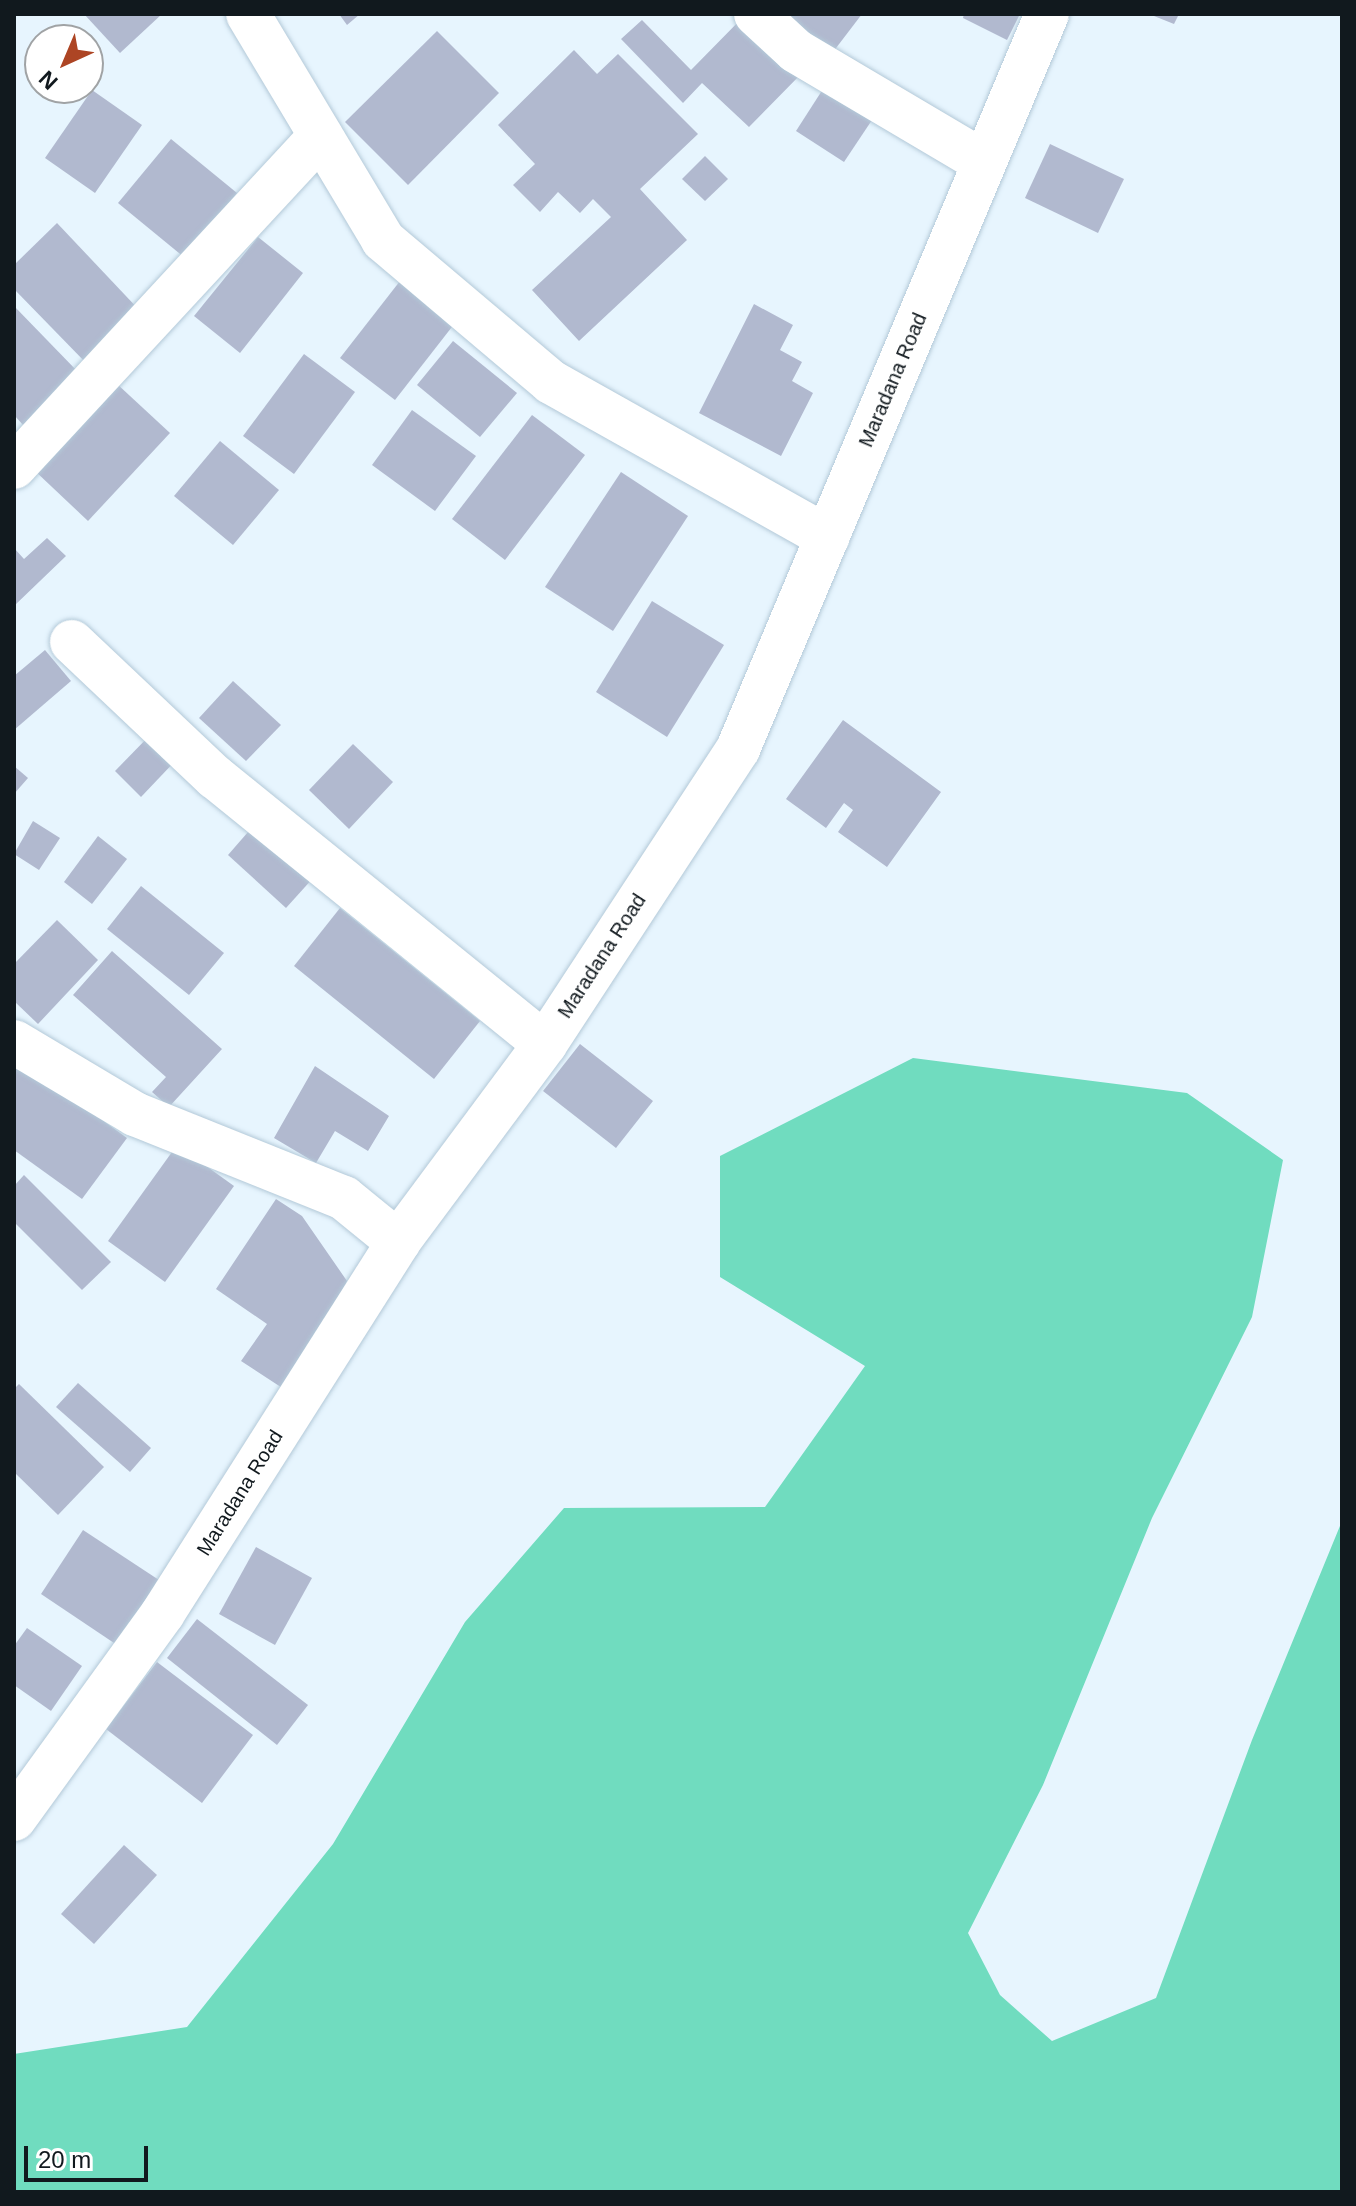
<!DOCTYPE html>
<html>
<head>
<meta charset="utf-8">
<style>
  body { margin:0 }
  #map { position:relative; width:1356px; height:2206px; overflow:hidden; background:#e7f5fe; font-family:Arial,sans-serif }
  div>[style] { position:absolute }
  .water>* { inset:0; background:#70dcbf }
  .building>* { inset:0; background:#b1b9cf }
  .roads { filter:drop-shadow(0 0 2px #b3c9d8) drop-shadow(0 0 2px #b3c9d8) }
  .minor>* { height:44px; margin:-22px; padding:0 22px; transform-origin:22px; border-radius:22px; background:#fff }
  span { translate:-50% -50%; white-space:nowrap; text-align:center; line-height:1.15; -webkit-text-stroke:6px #fff; paint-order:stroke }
  .street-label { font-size:20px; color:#11191e }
  .frame { position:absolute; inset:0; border:16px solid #11191e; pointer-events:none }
  .north { position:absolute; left:24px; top:24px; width:80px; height:80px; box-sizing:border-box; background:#fff; border:2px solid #a0a3a5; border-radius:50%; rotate:224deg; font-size:22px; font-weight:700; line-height:32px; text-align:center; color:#11191e }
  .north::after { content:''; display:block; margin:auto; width:28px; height:36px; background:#ad4524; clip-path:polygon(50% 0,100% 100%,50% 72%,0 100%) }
  .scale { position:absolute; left:24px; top:2146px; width:124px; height:36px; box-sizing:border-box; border:4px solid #11191e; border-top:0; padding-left:10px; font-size:24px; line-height:28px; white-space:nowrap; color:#11191e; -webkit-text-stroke:6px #fff; paint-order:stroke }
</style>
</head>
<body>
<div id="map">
  <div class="water">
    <div style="clip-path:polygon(913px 1058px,1187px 1093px,1283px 1160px,1252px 1317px,1152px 1518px,1043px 1785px,968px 1933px,1000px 1995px,1052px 2041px,1156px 1998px,1252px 1740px,1342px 1521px,1342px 2192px,14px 2192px,14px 2054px,187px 2027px,333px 1844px,465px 1622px,564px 1508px,765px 1507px,865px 1366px,720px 1277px,720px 1156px)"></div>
  </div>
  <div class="building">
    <div style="clip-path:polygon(84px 14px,162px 14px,120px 53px)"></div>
    <div style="clip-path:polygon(339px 14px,360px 14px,347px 25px)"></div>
    <div style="clip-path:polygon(746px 14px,804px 71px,749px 127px,702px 83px,683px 103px,621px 39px,642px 20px,691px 70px)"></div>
    <div style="clip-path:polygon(786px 14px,862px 14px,833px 52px)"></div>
    <div style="clip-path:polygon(964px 14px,1020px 14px,1007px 40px,963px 18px)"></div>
    <div style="clip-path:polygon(1149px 14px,1179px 14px,1174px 24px)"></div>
    <div style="clip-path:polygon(437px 31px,499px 93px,408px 185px,345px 122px)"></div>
    <div style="clip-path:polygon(574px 50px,597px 74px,618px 54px,698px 134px,640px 189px,687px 240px,579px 341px,532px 290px,611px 217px,593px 199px,580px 213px,558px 192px,540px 212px,513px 185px,535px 164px,498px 125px)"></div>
    <div style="clip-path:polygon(823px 89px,872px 120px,844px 162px,796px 131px)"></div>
    <div style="clip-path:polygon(92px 90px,142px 125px,95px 193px,45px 158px)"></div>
    <div style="clip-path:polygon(171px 139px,237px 193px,185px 258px,118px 203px)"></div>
    <div style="clip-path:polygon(1050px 144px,1124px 179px,1098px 233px,1025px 198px)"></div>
    <div style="clip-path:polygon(705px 156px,728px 179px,705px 201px,682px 179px)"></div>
    <div style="clip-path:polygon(57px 223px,142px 313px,88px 365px,14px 289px,14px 265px)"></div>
    <div style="clip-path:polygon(258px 237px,303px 273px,240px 353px,194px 316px)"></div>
    <div style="clip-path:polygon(400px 281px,455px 323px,395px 400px,340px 358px)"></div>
    <div style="clip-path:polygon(754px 304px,793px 325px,780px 350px,802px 362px,792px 381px,813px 393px,781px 456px,699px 413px)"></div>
    <div style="clip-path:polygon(14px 306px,79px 373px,24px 426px,14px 415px)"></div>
    <div style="clip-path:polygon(453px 341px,517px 393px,480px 437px,417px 385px)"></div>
    <div style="clip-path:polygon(304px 354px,355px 392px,294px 474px,243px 436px)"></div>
    <div style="clip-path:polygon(116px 383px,170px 433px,88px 521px,34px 470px)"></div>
    <div style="clip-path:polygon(412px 410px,476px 456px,435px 511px,372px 465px)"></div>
    <div style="clip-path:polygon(532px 415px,585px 455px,505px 560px,452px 519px)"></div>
    <div style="clip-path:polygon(220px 441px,279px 490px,233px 545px,174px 496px)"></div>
    <div style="clip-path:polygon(621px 472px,688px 516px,613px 631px,545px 587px)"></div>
    <div style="clip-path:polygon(47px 538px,66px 556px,14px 606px,14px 548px,24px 559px)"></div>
    <div style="clip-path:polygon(652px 601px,724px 645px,667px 737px,596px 692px)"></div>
    <div style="clip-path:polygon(45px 650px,71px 681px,14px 730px,14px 676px)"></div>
    <div style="clip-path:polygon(233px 681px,281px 725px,246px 761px,199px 718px)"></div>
    <div style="clip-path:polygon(843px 720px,941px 792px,887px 867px,838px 832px,853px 810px,844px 803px,826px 828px,786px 799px)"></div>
    <div style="clip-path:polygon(153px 732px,179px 757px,141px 797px,115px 771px)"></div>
    <div style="clip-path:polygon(353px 744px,393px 782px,349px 829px,309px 790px)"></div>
    <div style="clip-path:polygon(14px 766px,28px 778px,14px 794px)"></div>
    <div style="clip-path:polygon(33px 821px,60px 838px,39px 870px,14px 854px)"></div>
    <div style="clip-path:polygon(255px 824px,314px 877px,286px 908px,228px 855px)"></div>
    <div style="clip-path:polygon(98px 836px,127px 859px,92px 904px,64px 882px)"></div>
    <div style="clip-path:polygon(141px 886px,224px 953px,189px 995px,107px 929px)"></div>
    <div style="clip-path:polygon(340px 908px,480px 1021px,434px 1079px,294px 966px)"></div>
    <div style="clip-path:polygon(57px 920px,98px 960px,38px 1024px,14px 1001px,14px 964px)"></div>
    <div style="clip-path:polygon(112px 951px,222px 1049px,169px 1107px,152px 1092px,166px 1077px,73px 995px)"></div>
    <div style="clip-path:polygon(580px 1044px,653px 1101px,616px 1148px,543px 1091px)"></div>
    <div style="clip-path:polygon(14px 1056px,127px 1138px,82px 1199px,14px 1150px)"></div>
    <div style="clip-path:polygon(315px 1066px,389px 1116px,368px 1151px,335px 1131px,316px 1163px,274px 1138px)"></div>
    <div style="clip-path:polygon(177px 1145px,234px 1186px,165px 1282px,108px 1241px)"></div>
    <div style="clip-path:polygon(24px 1175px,111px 1262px,82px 1290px,14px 1222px,14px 1186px)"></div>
    <div style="clip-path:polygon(276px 1199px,302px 1216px,347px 1281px,293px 1395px,241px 1361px,267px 1324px,216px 1289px)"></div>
    <div style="clip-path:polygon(78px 1383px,151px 1448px,130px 1472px,56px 1407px)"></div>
    <div style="clip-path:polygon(19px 1384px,104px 1467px,58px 1515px,14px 1472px,14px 1389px)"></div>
    <div style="clip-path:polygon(83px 1530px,162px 1582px,120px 1647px,41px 1594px)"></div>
    <div style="clip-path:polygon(256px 1547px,312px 1578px,275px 1645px,219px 1614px)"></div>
    <div style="clip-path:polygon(197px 1619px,308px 1705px,277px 1745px,167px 1658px)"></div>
    <div style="clip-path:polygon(27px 1628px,82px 1666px,51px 1711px,14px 1685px,14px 1646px)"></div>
    <div style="clip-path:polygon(157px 1662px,253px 1735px,202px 1803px,106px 1729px)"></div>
    <div style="clip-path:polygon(124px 1845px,157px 1875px,94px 1944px,61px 1914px)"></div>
  </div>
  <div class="roads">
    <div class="minor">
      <div style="left:248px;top:14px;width:263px;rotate:59.1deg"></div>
      <div style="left:383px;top:240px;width:220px;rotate:40.2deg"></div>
      <div style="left:551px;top:382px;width:317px;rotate:29.3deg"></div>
      <div style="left:756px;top:14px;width:54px;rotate:42.8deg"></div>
      <div style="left:796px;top:51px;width:218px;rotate:30.6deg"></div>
      <div style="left:14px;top:467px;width:451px;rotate:-47.2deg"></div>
      <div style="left:72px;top:642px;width:197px;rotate:43.4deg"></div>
      <div style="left:215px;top:777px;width:424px;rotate:39deg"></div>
      <div style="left:14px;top:1042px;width:141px;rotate:30.8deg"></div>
      <div style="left:135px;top:1114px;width:225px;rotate:21.9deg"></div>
      <div style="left:344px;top:1198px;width:70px;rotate:39.2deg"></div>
      <div style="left:14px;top:1819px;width:254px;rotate:-54.1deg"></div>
      <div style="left:163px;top:1613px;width:439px;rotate:-57.6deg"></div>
      <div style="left:398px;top:1242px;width:247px;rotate:-53.4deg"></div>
      <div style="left:545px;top:1044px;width:353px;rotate:-56.8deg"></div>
      <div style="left:738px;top:749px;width:797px;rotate:-67.2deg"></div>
    </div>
  </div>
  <div class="street-label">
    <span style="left:893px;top:380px;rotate:-67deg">Maradana Road</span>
    <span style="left:602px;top:956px;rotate:-57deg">Maradana Road</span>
    <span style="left:240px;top:1493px;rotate:-58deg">Maradana Road</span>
  </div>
  <div class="frame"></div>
  <div class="north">N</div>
  <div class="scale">20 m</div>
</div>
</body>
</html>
